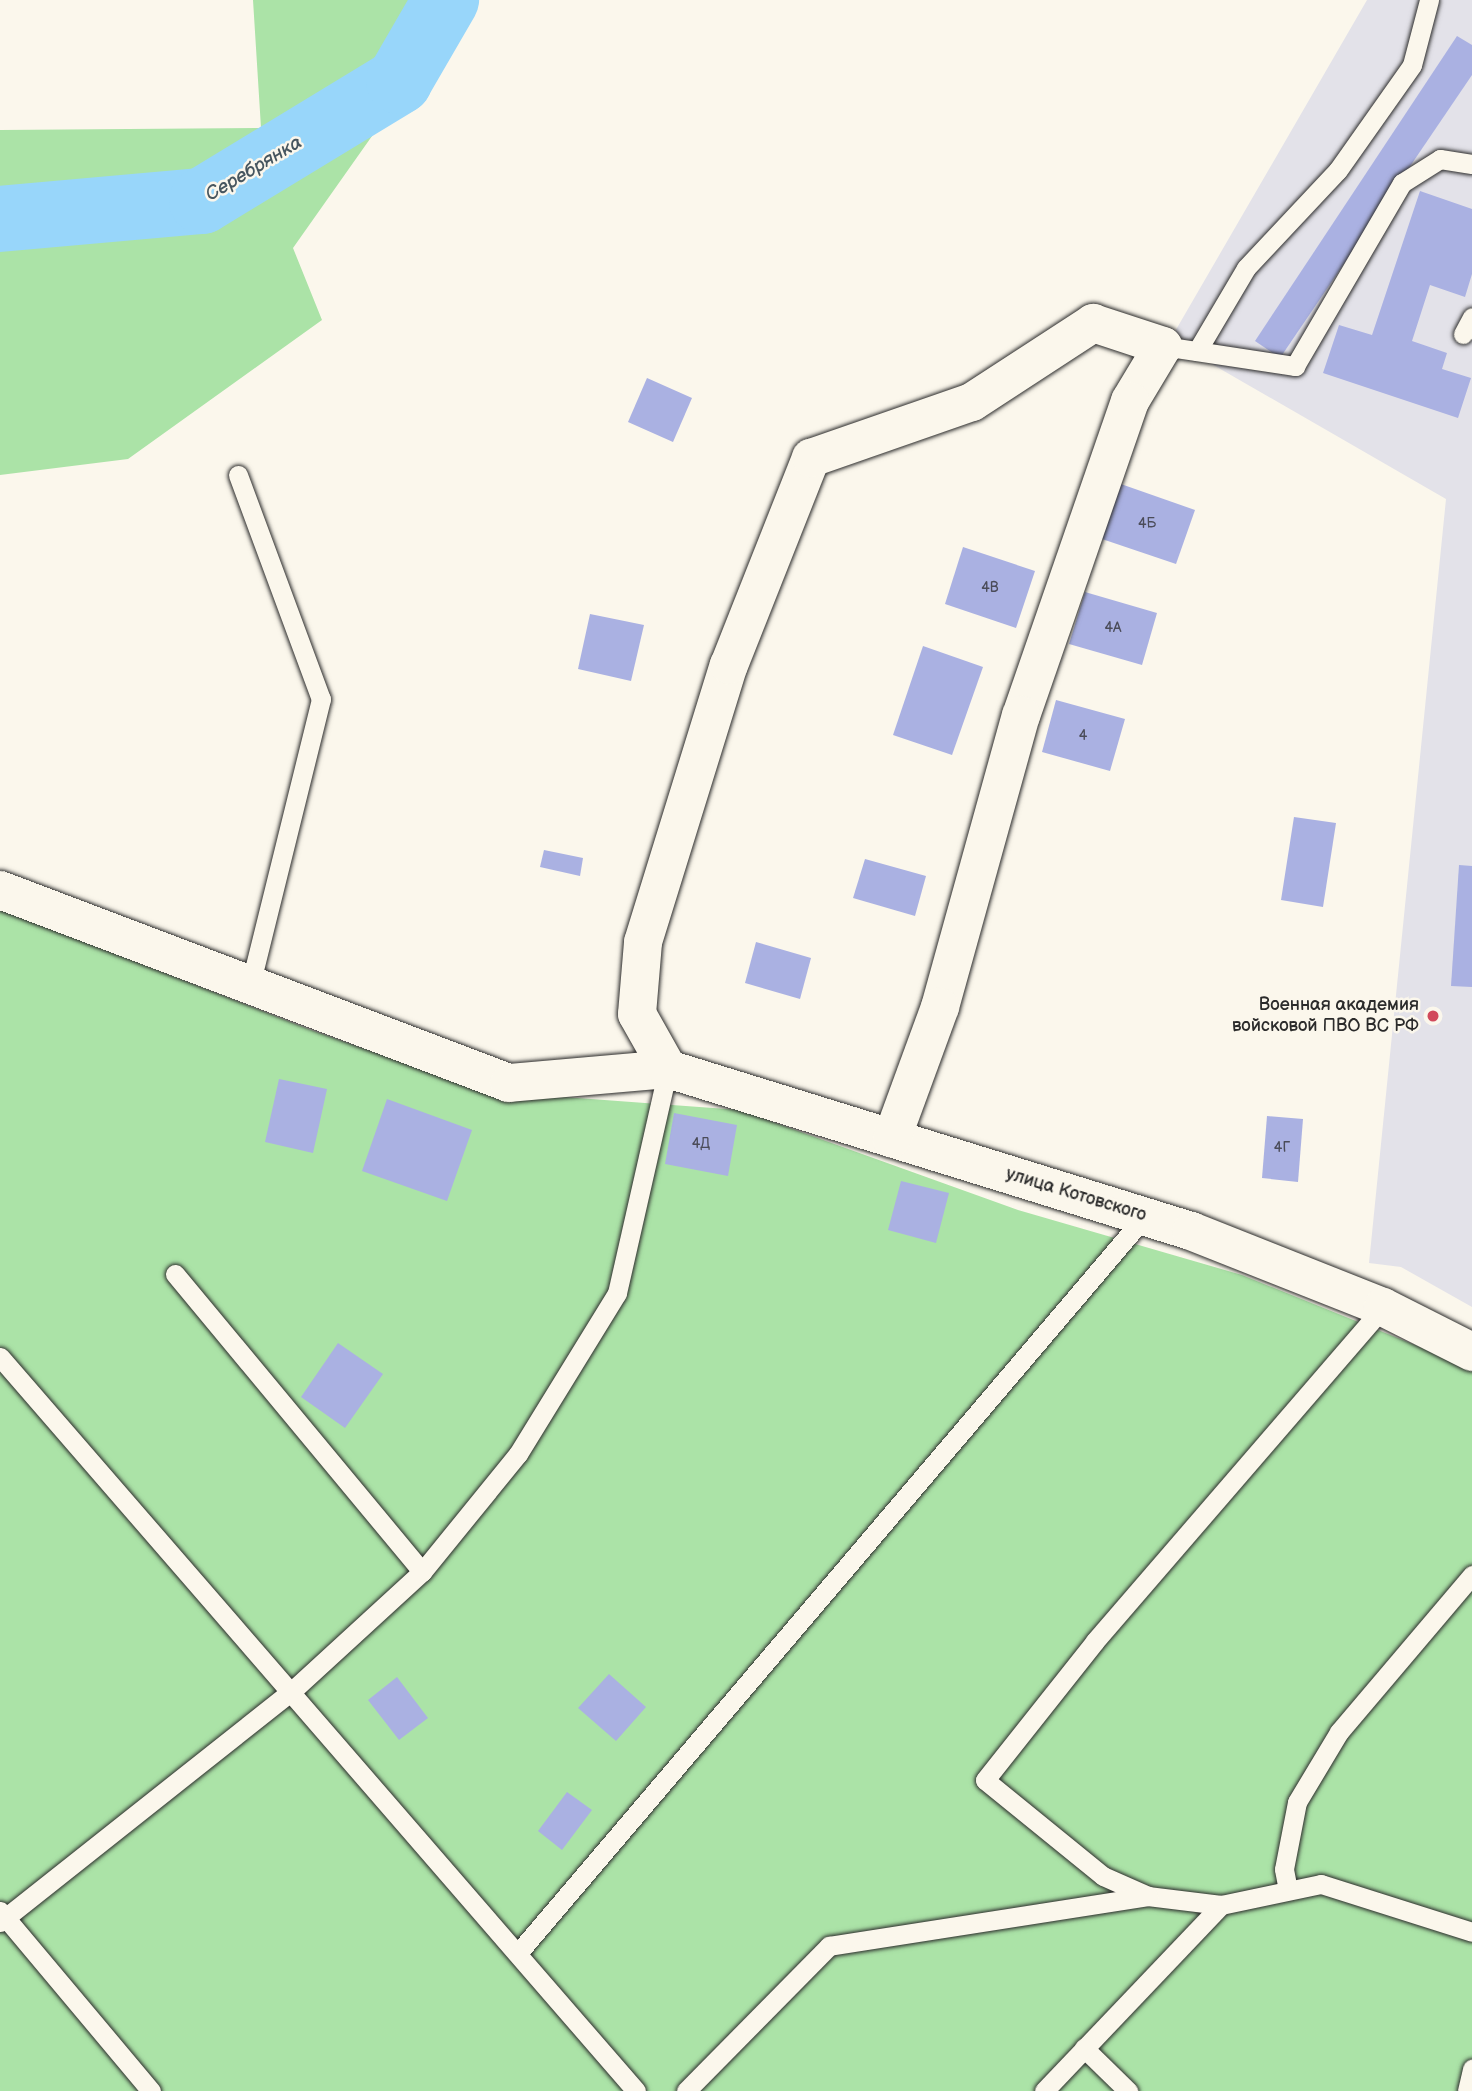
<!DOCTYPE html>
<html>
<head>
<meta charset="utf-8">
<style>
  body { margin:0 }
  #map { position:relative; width:1472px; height:2091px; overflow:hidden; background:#fbf7ec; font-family:"Balsamiq Sans",sans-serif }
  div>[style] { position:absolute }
  .built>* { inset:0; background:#e3e2e9 }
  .green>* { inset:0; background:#abe3a7 }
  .river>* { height:66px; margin:-33px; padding:0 33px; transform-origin:33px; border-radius:33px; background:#98d6fa }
  .building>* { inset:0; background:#aab1e2 }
  .roads { filter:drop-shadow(0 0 2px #2b2b2b) drop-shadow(0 0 2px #2b2b2b) }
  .lane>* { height:19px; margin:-9.5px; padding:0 9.5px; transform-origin:9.5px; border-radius:9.5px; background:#fbf7ec }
  .street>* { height:38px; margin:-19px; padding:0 19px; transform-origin:19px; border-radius:19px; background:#fbf7ec }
  .dots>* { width:19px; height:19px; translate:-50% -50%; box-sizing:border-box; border:4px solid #fbf7ec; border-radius:50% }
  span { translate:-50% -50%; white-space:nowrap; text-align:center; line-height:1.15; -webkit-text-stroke:5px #fbf7ec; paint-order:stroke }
  .number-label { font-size:14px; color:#4b4c59 }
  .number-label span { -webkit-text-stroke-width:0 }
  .poi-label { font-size:18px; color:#2b2b2b }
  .right { translate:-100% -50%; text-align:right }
  .street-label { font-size:18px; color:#2b2b2b }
  .water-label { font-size:19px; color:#46565f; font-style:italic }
</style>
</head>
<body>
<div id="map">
  <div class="built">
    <div style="clip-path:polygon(1367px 0,1472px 0,1472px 1307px,1401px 1267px,1369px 1263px,1446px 499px,1170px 340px)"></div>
  </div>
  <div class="green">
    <div style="clip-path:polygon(253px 0,468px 0,293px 248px,322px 320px,128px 459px,0 475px,0 130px,261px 128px)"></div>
    <div style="clip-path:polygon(0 909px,311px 1030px,512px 1101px,550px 1096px,740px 1110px,1018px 1210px,1242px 1275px,1472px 1368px,1472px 2091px,0 2091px)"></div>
  </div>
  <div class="river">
    <div style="left:0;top:219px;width:203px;rotate:-5.1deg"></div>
    <div style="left:202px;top:201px;width:231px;rotate:-31.3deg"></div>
    <div style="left:399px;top:81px;width:94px;rotate:-59.9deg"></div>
  </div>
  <div class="building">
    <div style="clip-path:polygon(1457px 36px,1472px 45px,1472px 75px,1280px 358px,1255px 341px)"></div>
    <div style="clip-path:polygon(1420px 191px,1472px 209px,1472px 274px,1465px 297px,1430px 285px,1412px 341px,1447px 353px,1442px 369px,1471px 378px,1458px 418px,1323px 373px,1339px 325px,1372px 335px)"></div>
    <div style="clip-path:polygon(647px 378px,692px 398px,673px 442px,628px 422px)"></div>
    <div style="clip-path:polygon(1118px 483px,1195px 510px,1176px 564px,1099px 538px)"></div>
    <div style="clip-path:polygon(963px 547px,1035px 571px,1016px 628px,945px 604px)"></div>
    <div style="clip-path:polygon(1085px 592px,1157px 613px,1142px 665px,1069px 644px)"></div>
    <div style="clip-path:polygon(590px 614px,644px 625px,631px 681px,578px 669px)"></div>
    <div style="clip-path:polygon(923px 646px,983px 667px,952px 755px,893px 735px)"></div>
    <div style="clip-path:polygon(1056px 700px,1125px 719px,1110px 771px,1042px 752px)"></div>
    <div style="clip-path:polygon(1294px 817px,1336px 823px,1323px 907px,1281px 900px)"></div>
    <div style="clip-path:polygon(544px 850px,583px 858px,580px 876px,540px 867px)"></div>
    <div style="clip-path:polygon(865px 859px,926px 876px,915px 916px,853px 898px)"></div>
    <div style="clip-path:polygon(1459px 865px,1472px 866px,1472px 987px,1451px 986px)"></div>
    <div style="clip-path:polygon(756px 942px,811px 958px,800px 999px,745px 983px)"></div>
    <div style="clip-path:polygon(279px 1079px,327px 1089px,313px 1153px,265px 1142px)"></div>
    <div style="clip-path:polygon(387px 1099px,472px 1130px,447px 1201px,362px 1171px)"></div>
    <div style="clip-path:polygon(674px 1113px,737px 1125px,728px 1176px,665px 1164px)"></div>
    <div style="clip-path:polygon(1267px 1116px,1303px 1119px,1298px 1182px,1262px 1178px)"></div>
    <div style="clip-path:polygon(901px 1181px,949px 1193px,936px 1243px,888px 1230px)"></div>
    <div style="clip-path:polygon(338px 1343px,383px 1374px,345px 1428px,301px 1397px)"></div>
    <div style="clip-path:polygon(609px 1674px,646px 1707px,616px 1741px,578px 1708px)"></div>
    <div style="clip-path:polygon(397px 1677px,428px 1718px,399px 1740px,368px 1700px)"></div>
    <div style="clip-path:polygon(567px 1792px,592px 1810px,562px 1850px,538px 1831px)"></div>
  </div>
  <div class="roads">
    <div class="lane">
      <div style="left:1463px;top:334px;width:19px;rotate:-62deg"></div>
      <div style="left:1163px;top:346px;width:134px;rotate:8.6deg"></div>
      <div style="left:1295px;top:366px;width:212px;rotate:-59.7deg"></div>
      <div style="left:1402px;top:183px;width:45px;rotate:-32.3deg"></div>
      <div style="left:1440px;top:159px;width:32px;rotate:9deg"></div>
      <div style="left:1197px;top:351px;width:96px;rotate:-59.4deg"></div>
      <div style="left:1246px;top:268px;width:134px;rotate:-46.8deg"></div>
      <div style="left:1338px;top:170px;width:128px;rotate:-54.8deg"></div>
      <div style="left:1412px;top:65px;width:67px;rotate:-75.3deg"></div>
      <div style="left:238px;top:475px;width:239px;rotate:69.7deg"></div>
      <div style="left:321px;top:699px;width:295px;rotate:103.9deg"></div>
      <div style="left:175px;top:1274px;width:387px;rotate:50.3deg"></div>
      <div style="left:0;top:1357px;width:971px;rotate:49.09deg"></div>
      <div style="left:1288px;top:1890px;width:21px;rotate:-101deg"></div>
      <div style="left:1284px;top:1869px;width:68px;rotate:-79deg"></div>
      <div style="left:1297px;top:1802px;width:82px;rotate:-59deg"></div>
      <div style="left:1339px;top:1732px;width:206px;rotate:-49.7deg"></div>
      <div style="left:1221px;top:1905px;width:74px;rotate:-173deg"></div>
      <div style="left:1148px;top:1896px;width:49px;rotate:-156deg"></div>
      <div style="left:1103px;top:1876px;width:152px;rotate:-140.9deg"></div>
      <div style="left:985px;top:1780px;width:177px;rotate:-51.6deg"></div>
      <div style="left:1095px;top:1641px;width:441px;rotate:-49.2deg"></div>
      <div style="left:0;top:1911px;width:235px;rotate:50deg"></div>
      <div style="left:0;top:1922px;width:374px;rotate:-38.4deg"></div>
      <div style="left:293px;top:1690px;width:175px;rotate:-42.5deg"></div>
      <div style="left:422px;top:1572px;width:152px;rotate:-50.9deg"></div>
      <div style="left:518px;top:1454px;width:189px;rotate:-58.4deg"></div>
      <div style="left:617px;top:1293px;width:230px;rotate:-77.2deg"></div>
      <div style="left:518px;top:1953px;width:968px;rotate:-49.61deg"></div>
      <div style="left:1084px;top:2048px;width:62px;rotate:44.3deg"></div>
      <div style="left:686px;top:2091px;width:204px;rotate:-45.4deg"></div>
      <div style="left:829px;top:1946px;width:323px;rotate:-8.9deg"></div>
      <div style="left:1044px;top:2091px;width:257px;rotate:-46.4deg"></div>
      <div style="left:1221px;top:1905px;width:102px;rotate:-11.9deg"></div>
      <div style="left:1321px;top:1884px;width:158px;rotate:17.6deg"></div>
      <div style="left:1467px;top:2091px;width:23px;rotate:-77deg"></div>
    </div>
    <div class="street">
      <div style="left:0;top:890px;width:544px;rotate:20.77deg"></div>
      <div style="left:509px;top:1083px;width:160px;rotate:-5deg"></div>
      <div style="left:668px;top:1069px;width:548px;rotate:17.21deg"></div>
      <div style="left:1191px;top:1231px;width:206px;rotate:21.6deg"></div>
      <div style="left:1383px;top:1307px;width:100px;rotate:26.8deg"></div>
      <div style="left:668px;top:1069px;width:63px;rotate:-119.4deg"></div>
      <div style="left:637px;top:1014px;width:72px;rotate:-85.2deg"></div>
      <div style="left:643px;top:942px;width:290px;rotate:-72.8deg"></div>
      <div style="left:729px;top:665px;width:223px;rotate:-68.4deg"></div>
      <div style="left:811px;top:458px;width:170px;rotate:-19.2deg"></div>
      <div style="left:972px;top:402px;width:145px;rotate:-33.1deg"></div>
      <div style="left:1093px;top:323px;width:74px;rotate:18.2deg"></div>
      <div style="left:1163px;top:346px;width:64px;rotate:121deg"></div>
      <div style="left:1130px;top:401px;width:332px;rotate:109.1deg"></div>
      <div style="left:1021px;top:715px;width:303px;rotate:105.5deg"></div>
      <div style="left:940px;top:1007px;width:140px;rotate:110.1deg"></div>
    </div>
  </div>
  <div class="dots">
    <div style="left:1433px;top:1016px;background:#d1495b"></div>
  </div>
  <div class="number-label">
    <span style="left:1147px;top:524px">4Б</span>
    <span style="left:990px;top:588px">4В</span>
    <span style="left:1113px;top:628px">4А</span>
    <span style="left:1083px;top:736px">4</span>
    <span style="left:701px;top:1144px">4Д</span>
    <span style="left:1282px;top:1148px">4Г</span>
  </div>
  <div class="poi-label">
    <span class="right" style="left:1419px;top:1016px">Военная академия<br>войсковой ПВО ВС РФ</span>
  </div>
  <div class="street-label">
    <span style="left:1076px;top:1195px;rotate:17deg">улица Котовского</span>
  </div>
  <div class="water-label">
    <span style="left:254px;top:169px;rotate:-31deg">Серебрянка</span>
  </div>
</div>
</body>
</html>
